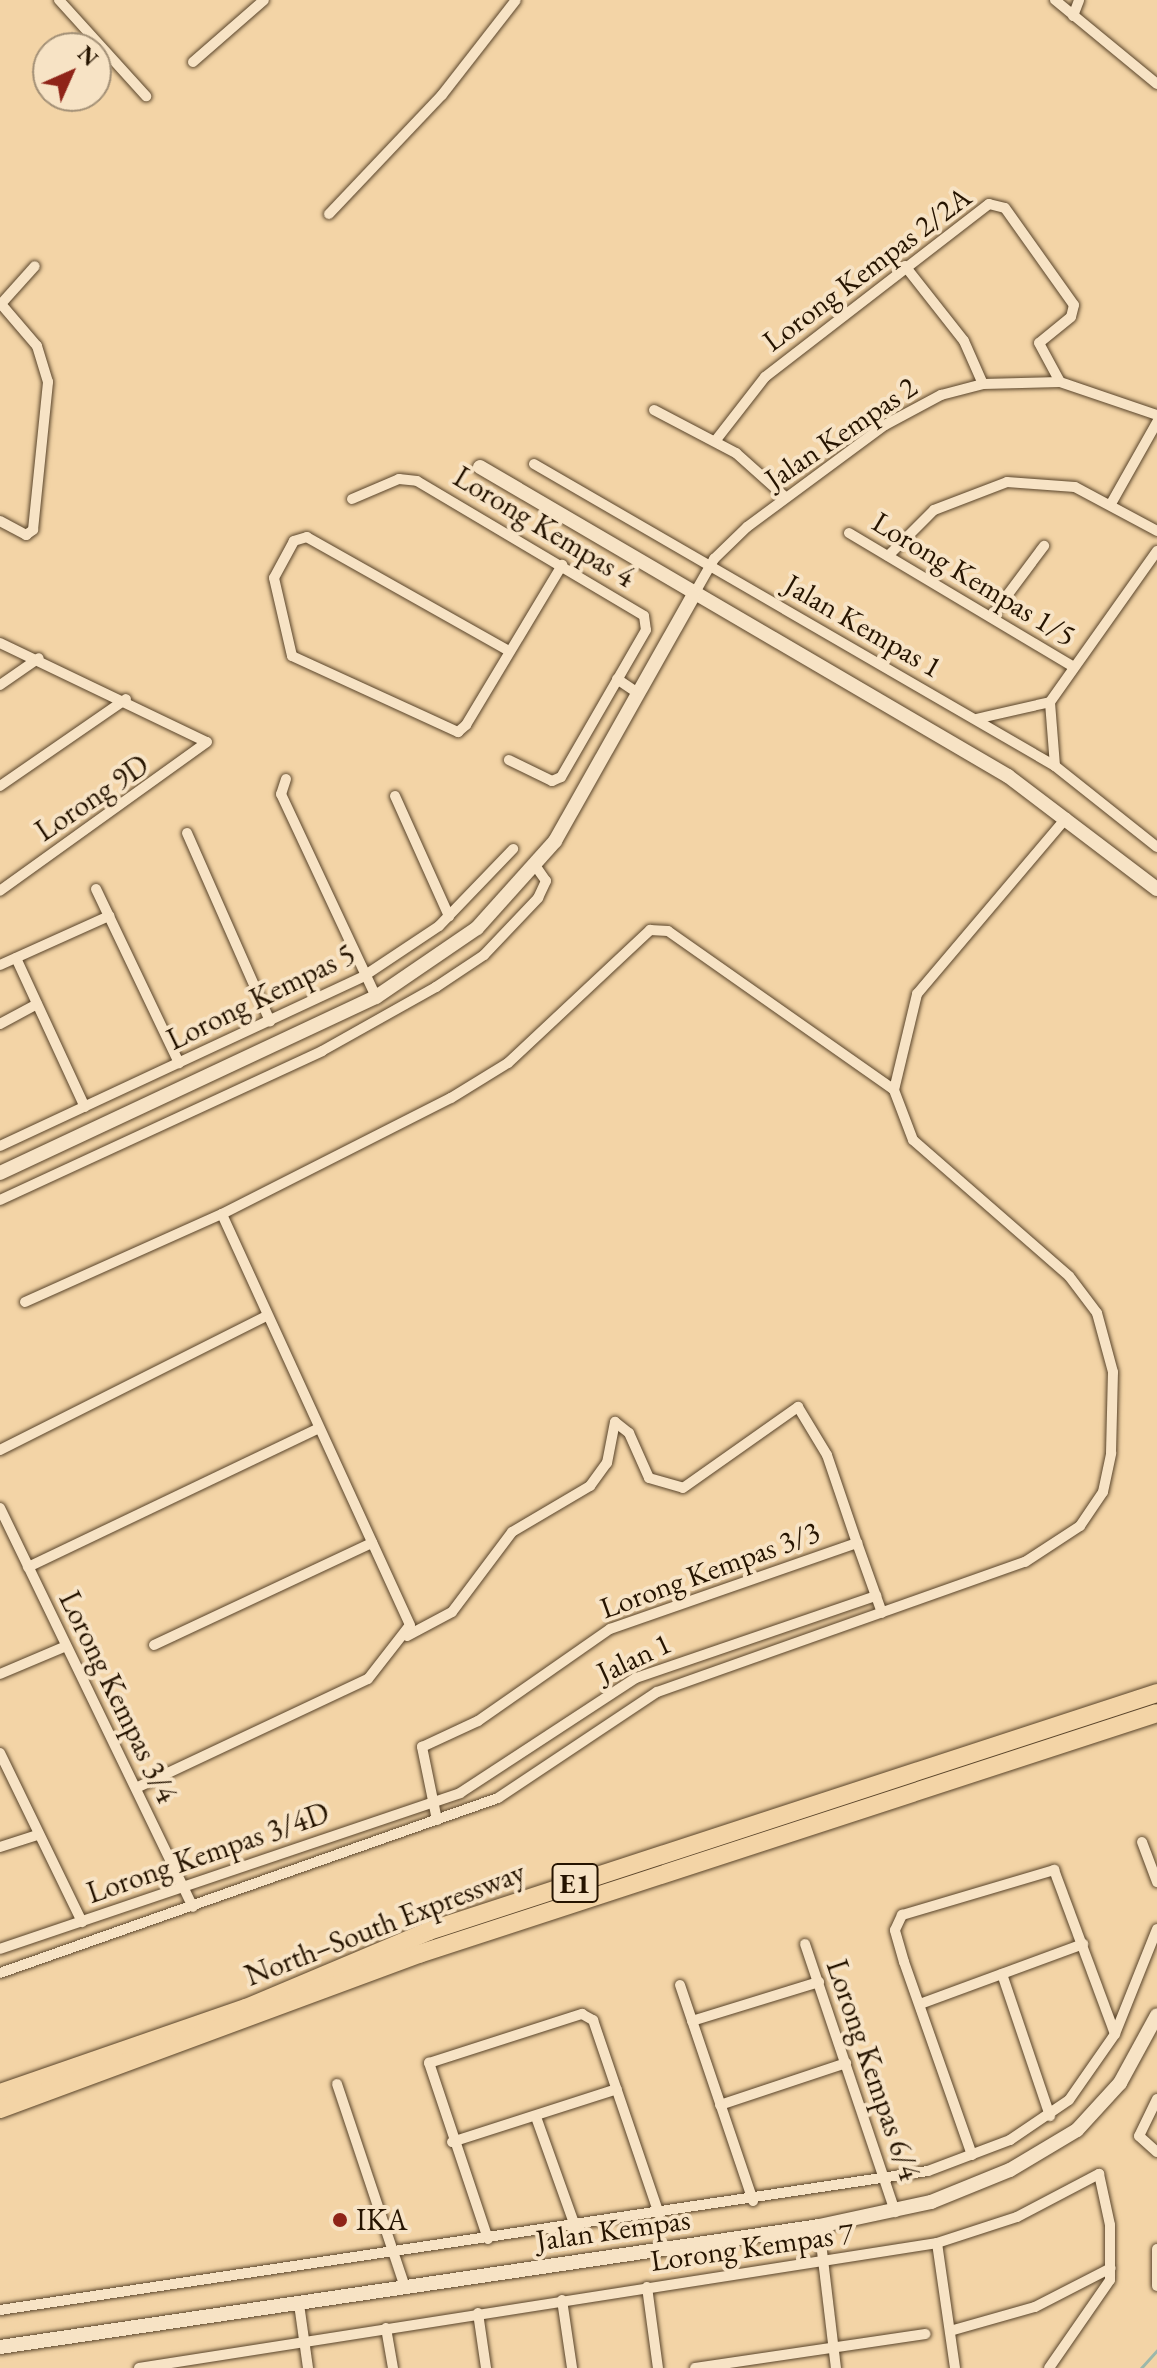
<!DOCTYPE html>
<html>
<head>
<meta charset="utf-8">
<style>
  body { margin:0 }
  #map { position:relative; width:1157px; height:2368px; overflow:hidden; background:#f3d4a6; font-family:"EB Garamond",serif }
  div>[style] { position:absolute }
  .stream>* { height:3px; margin:-1.5px; padding:0 1.5px; transform-origin:1.5px; border-radius:1.5px; background:#9bb8ab }
  .roads { filter:drop-shadow(0 0 2px #59442a) drop-shadow(0 0 2px #59442a) }
  .street>* { height:10px; margin:-5px; padding:0 5px; transform-origin:5px; border-radius:5px; background:#f7e3c5 }
  .secondary>* { height:14px; margin:-7px; padding:0 7px; transform-origin:7px; border-radius:7px; background:#f7e3c5 }
  .highway>* { height:18px; margin:-9px; padding:0 9px; transform-origin:9px; border-radius:9px; background:#f3d4a6 }
  .dots>* { width:22px; height:22px; translate:-50% -50%; box-sizing:border-box; border:4px solid #f7e3c5; border-radius:50% }
  span { translate:-50% -50%; white-space:nowrap; text-align:center; line-height:1.15; -webkit-text-stroke:8px #f7e3c5; paint-order:stroke }
  .shield-label span { padding:2px 6px; background:#f7e3c5; border:2px solid; border-radius:6px; -webkit-text-stroke-width:0 }
  .shield-label { font-size:28px; color:#261400; font-weight:700 }
  .street-label { font-size:30px; color:#261400 }
  .poi-label { font-size:30px; color:#261400 }
  .left { translate:0 -50%; text-align:left }
  .north { position:absolute; left:32px; top:32px; width:80px; height:80px; box-sizing:border-box; background:#f7e3c5; border:2px solid #a39076; border-radius:50%; rotate:45deg; font-size:22px; font-weight:700; line-height:32px; text-align:center; color:#261400 }
  .north::after { content:''; display:block; margin:auto; width:28px; height:36px; background:#8f2418; clip-path:polygon(50% 0,100% 100%,50% 72%,0 100%) }
</style>
</head>
<body>
<div id="map">
  <div class="stream">
    <div style="left:1141px;top:2368px;width:24px;rotate:-48deg"></div>
  </div>
  <div class="roads">
    <div class="street">
      <div style="left:59px;top:0;width:130px;rotate:47.8deg"></div>
      <div style="left:1055px;top:0;width:132px;rotate:39.5deg"></div>
      <div style="left:1073px;top:16px;width:17px;rotate:-69deg"></div>
      <div style="left:193px;top:62px;width:94px;rotate:-41.1deg"></div>
      <div style="left:329px;top:214px;width:164px;rotate:-46.5deg"></div>
      <div style="left:442px;top:95px;width:120px;rotate:-52.1deg"></div>
      <div style="left:905px;top:266px;width:95px;rotate:51.8deg"></div>
      <div style="left:964px;top:341px;width:47px;rotate:66.2deg"></div>
      <div style="left:0;top:305px;width:52px;rotate:-48.1deg"></div>
      <div style="left:654px;top:410px;width:93px;rotate:27.7deg"></div>
      <div style="left:736px;top:453px;width:66px;rotate:41.9deg"></div>
      <div style="left:716px;top:440px;width:80px;rotate:-52.1deg"></div>
      <div style="left:765px;top:377px;width:283px;rotate:-37.7deg"></div>
      <div style="left:989px;top:204px;width:16px;rotate:14deg"></div>
      <div style="left:1005px;top:208px;width:119px;rotate:54.6deg"></div>
      <div style="left:1074px;top:305px;width:12px;rotate:104deg"></div>
      <div style="left:1071px;top:317px;width:41px;rotate:140.9deg"></div>
      <div style="left:1039px;top:343px;width:44px;rotate:61.7deg"></div>
      <div style="left:534px;top:464px;width:602px;rotate:30.1deg"></div>
      <div style="left:1055px;top:766px;width:130px;rotate:38.5deg"></div>
      <div style="left:352px;top:499px;width:51px;rotate:-23.1deg"></div>
      <div style="left:399px;top:479px;width:18px;rotate:6deg"></div>
      <div style="left:417px;top:481px;width:264px;rotate:30.7deg"></div>
      <div style="left:644px;top:616px;width:14px;rotate:82deg"></div>
      <div style="left:646px;top:630px;width:170px;rotate:120deg"></div>
      <div style="left:561px;top:777px;width:10px;rotate:156deg"></div>
      <div style="left:552px;top:781px;width:48px;rotate:-154deg"></div>
      <div style="left:1112px;top:502px;width:92px;rotate:-60.6deg"></div>
      <div style="left:0;top:521px;width:30px;rotate:28deg"></div>
      <div style="left:26px;top:535px;width:9px;rotate:-36deg"></div>
      <div style="left:33px;top:530px;width:149px;rotate:-84.2deg"></div>
      <div style="left:48px;top:382px;width:38px;rotate:-107deg"></div>
      <div style="left:37px;top:346px;width:55px;rotate:-130.6deg"></div>
      <div style="left:849px;top:533px;width:262px;rotate:30.8deg"></div>
      <div style="left:888px;top:556px;width:65px;rotate:-45deg"></div>
      <div style="left:934px;top:510px;width:78px;rotate:-21deg"></div>
      <div style="left:1007px;top:482px;width:68px;rotate:4.2deg"></div>
      <div style="left:1075px;top:487px;width:93px;rotate:28.2deg"></div>
      <div style="left:693px;top:596px;width:43px;rotate:-60.4deg"></div>
      <div style="left:714px;top:559px;width:46px;rotate:-44.1deg"></div>
      <div style="left:747px;top:527px;width:172px;rotate:-36.5deg"></div>
      <div style="left:885px;top:425px;width:64px;rotate:-28.2deg"></div>
      <div style="left:941px;top:395px;width:43px;rotate:-14.7deg"></div>
      <div style="left:983px;top:384px;width:77px;rotate:-1.5deg"></div>
      <div style="left:1060px;top:382px;width:102px;rotate:18.8deg"></div>
      <div style="left:991px;top:617px;width:89px;rotate:-53.3deg"></div>
      <div style="left:0;top:643px;width:229px;rotate:25.6deg"></div>
      <div style="left:207px;top:742px;width:255px;rotate:144.3deg"></div>
      <div style="left:509px;top:651px;width:232px;rotate:-150.6deg"></div>
      <div style="left:307px;top:537px;width:14px;rotate:163deg"></div>
      <div style="left:294px;top:541px;width:42px;rotate:118.4deg"></div>
      <div style="left:274px;top:578px;width:80px;rotate:77deg"></div>
      <div style="left:292px;top:656px;width:183px;rotate:24.6deg"></div>
      <div style="left:458px;top:732px;width:11px;rotate:-41deg"></div>
      <div style="left:466px;top:725px;width:187px;rotate:-59deg"></div>
      <div style="left:617px;top:679px;width:25px;rotate:34deg"></div>
      <div style="left:0;top:685px;width:47px;rotate:-34.7deg"></div>
      <div style="left:976px;top:719px;width:76px;rotate:-12.9deg"></div>
      <div style="left:1055px;top:766px;width:64px;rotate:-94.5deg"></div>
      <div style="left:1050px;top:702px;width:185px;rotate:-54.7deg"></div>
      <div style="left:286px;top:779px;width:16px;rotate:108deg"></div>
      <div style="left:281px;top:794px;width:224px;rotate:64.9deg"></div>
      <div style="left:0;top:786px;width:153px;rotate:-34.6deg"></div>
      <div style="left:395px;top:796px;width:132px;rotate:65.8deg"></div>
      <div style="left:187px;top:833px;width:206px;rotate:66.2deg"></div>
      <div style="left:96px;top:889px;width:193px;rotate:64.5deg"></div>
      <div style="left:16px;top:958px;width:164px;rotate:65.2deg"></div>
      <div style="left:0;top:965px;width:120px;rotate:-24.2deg"></div>
      <div style="left:0;top:1024px;width:42px;rotate:-28.4deg"></div>
      <div style="left:0;top:1146px;width:402px;rotate:-25deg"></div>
      <div style="left:364px;top:976px;width:90px;rotate:-33.7deg"></div>
      <div style="left:439px;top:926px;width:107px;rotate:-46.1deg"></div>
      <div style="left:0;top:1200px;width:355px;rotate:-24.8deg"></div>
      <div style="left:322px;top:1051px;width:131px;rotate:-29.3deg"></div>
      <div style="left:436px;top:987px;width:58px;rotate:-33.7deg"></div>
      <div style="left:484px;top:955px;width:79px;rotate:-46.5deg"></div>
      <div style="left:538px;top:898px;width:19px;rotate:-65deg"></div>
      <div style="left:546px;top:881px;width:16px;rotate:-125deg"></div>
      <div style="left:25px;top:1302px;width:216px;rotate:-24.1deg"></div>
      <div style="left:222px;top:1214px;width:257px;rotate:-26.9deg"></div>
      <div style="left:451px;top:1098px;width:67px;rotate:-31.6deg"></div>
      <div style="left:508px;top:1063px;width:195px;rotate:-43.1deg"></div>
      <div style="left:650px;top:930px;width:18px;rotate:3deg"></div>
      <div style="left:668px;top:931px;width:276px;rotate:35.1deg"></div>
      <div style="left:0;top:1450px;width:299px;rotate:-26.7deg"></div>
      <div style="left:0;top:1508px;width:443px;rotate:64.2deg"></div>
      <div style="left:28px;top:1567px;width:320px;rotate:-25.5deg"></div>
      <div style="left:407px;top:1636px;width:51px;rotate:-28.1deg"></div>
      <div style="left:452px;top:1612px;width:100px;rotate:-53.1deg"></div>
      <div style="left:512px;top:1532px;width:91px;rotate:-30.5deg"></div>
      <div style="left:590px;top:1486px;width:29px;rotate:-54deg"></div>
      <div style="left:607px;top:1463px;width:42px;rotate:-79deg"></div>
      <div style="left:615px;top:1422px;width:18px;rotate:38deg"></div>
      <div style="left:629px;top:1433px;width:49px;rotate:66deg"></div>
      <div style="left:649px;top:1478px;width:35px;rotate:16deg"></div>
      <div style="left:683px;top:1488px;width:141px;rotate:-35.2deg"></div>
      <div style="left:798px;top:1407px;width:56px;rotate:58.9deg"></div>
      <div style="left:827px;top:1455px;width:93px;rotate:71.2deg"></div>
      <div style="left:154px;top:1645px;width:241px;rotate:-25.1deg"></div>
      <div style="left:0;top:1674px;width:69px;rotate:-22.9deg"></div>
      <div style="left:0;top:1753px;width:188px;rotate:64.1deg"></div>
      <div style="left:136px;top:1788px;width:256px;rotate:-25.2deg"></div>
      <div style="left:368px;top:1679px;width:68px;rotate:-52.1deg"></div>
      <div style="left:410px;top:1625px;width:452px;rotate:-114.6deg"></div>
      <div style="left:437px;top:1820px;width:75px;rotate:-101.6deg"></div>
      <div style="left:422px;top:1747px;width:62px;rotate:-24.9deg"></div>
      <div style="left:478px;top:1721px;width:161px;rotate:-34.9deg"></div>
      <div style="left:610px;top:1629px;width:262px;rotate:-19.2deg"></div>
      <div style="left:857px;top:1543px;width:74px;rotate:70.3deg"></div>
      <div style="left:1142px;top:1842px;width:43px;rotate:69.4deg"></div>
      <div style="left:0;top:1847px;width:40px;rotate:-18deg"></div>
      <div style="left:805px;top:1944px;width:283px;rotate:71.4deg"></div>
      <div style="left:0;top:1949px;width:486px;rotate:-18.7deg"></div>
      <div style="left:460px;top:1793px;width:210px;rotate:-33.2deg"></div>
      <div style="left:636px;top:1678px;width:254px;rotate:-18.9deg"></div>
      <div style="left:0;top:1973px;width:528px;rotate:-19.36deg"></div>
      <div style="left:498px;top:1798px;width:191px;rotate:-33.7deg"></div>
      <div style="left:657px;top:1692px;width:390px;rotate:-19.5deg"></div>
      <div style="left:1025px;top:1562px;width:66px;rotate:-33.2deg"></div>
      <div style="left:1080px;top:1526px;width:41px;rotate:-55.9deg"></div>
      <div style="left:1103px;top:1492px;width:40px;rotate:-78deg"></div>
      <div style="left:1111px;top:1453px;width:81px;rotate:-88.6deg"></div>
      <div style="left:1113px;top:1372px;width:61px;rotate:-105.2deg"></div>
      <div style="left:1097px;top:1313px;width:46px;rotate:-127.1deg"></div>
      <div style="left:1069px;top:1276px;width:207px;rotate:-138.9deg"></div>
      <div style="left:913px;top:1140px;width:53px;rotate:-110.8deg"></div>
      <div style="left:894px;top:1090px;width:99px;rotate:-76.5deg"></div>
      <div style="left:917px;top:994px;width:231px;rotate:-49.7deg"></div>
      <div style="left:1002px;top:1974px;width:150px;rotate:71.3deg"></div>
      <div style="left:680px;top:1985px;width:228px;rotate:71.3deg"></div>
      <div style="left:920px;top:2004px;width:174px;rotate:-20.2deg"></div>
      <div style="left:692px;top:2021px;width:133px;rotate:-17.1deg"></div>
      <div style="left:337px;top:2084px;width:214px;rotate:71.5deg"></div>
      <div style="left:1157px;top:2099px;width:41px;rotate:115.9deg"></div>
      <div style="left:1139px;top:2136px;width:24px;rotate:42deg"></div>
      <div style="left:720px;top:2105px;width:133px;rotate:-18.4deg"></div>
      <div style="left:536px;top:2117px;width:116px;rotate:70.3deg"></div>
      <div style="left:452px;top:2142px;width:173px;rotate:-17.8deg"></div>
      <div style="left:972px;top:2155px;width:205px;rotate:-109.4deg"></div>
      <div style="left:904px;top:1962px;width:33px;rotate:-106deg"></div>
      <div style="left:895px;top:1930px;width:17px;rotate:-65deg"></div>
      <div style="left:902px;top:1915px;width:159px;rotate:-16.5deg"></div>
      <div style="left:1054px;top:1870px;width:175px;rotate:69.6deg"></div>
      <div style="left:819px;top:2226px;width:143px;rotate:83.2deg"></div>
      <div style="left:488px;top:2239px;width:186px;rotate:-108.5deg"></div>
      <div style="left:429px;top:2063px;width:161px;rotate:-17.8deg"></div>
      <div style="left:582px;top:2014px;width:13px;rotate:29deg"></div>
      <div style="left:593px;top:2020px;width:205px;rotate:71.2deg"></div>
      <div style="left:937px;top:2243px;width:126px;rotate:81.8deg"></div>
      <div style="left:1157px;top:2249px;width:37px;rotate:90deg"></div>
      <div style="left:647px;top:2287px;width:82px;rotate:82.3deg"></div>
      <div style="left:562px;top:2300px;width:69px;rotate:81.6deg"></div>
      <div style="left:299px;top:2304px;width:65px;rotate:82deg"></div>
      <div style="left:0;top:2310px;width:938px;rotate:-8.52deg"></div>
      <div style="left:928px;top:2171px;width:88px;rotate:-20.7deg"></div>
      <div style="left:1010px;top:2140px;width:71px;rotate:-34.1deg"></div>
      <div style="left:1069px;top:2100px;width:80px;rotate:-55.1deg"></div>
      <div style="left:1115px;top:2034px;width:113px;rotate:-68.2deg"></div>
      <div style="left:478px;top:2313px;width:56px;rotate:81.7deg"></div>
      <div style="left:386px;top:2328px;width:41px;rotate:80.1deg"></div>
      <div style="left:950px;top:2331px;width:88px;rotate:-15.8deg"></div>
      <div style="left:1035px;top:2307px;width:85px;rotate:-27.2deg"></div>
      <div style="left:139px;top:2368px;width:808px;rotate:-8.9deg"></div>
      <div style="left:937px;top:2243px;width:84px;rotate:-18deg"></div>
      <div style="left:1017px;top:2217px;width:93px;rotate:-27.7deg"></div>
      <div style="left:1099px;top:2174px;width:52px;rotate:77.8deg"></div>
      <div style="left:1110px;top:2225px;width:55px;rotate:90deg"></div>
      <div style="left:1110px;top:2280px;width:107px;rotate:124.7deg"></div>
      <div style="left:695px;top:2368px;width:233px;rotate:-8.4deg"></div>
    </div>
    <div class="secondary">
      <div style="left:480px;top:467px;width:612px;rotate:30.34deg"></div>
      <div style="left:1008px;top:776px;width:187px;rotate:37.2deg"></div>
      <div style="left:0;top:1173px;width:415px;rotate:-25.1deg"></div>
      <div style="left:376px;top:997px;width:122px;rotate:-34.3deg"></div>
      <div style="left:477px;top:928px;width:117px;rotate:-48.1deg"></div>
      <div style="left:555px;top:841px;width:281px;rotate:-60.6deg"></div>
      <div style="left:0;top:2347px;width:828px;rotate:-8.4deg"></div>
      <div style="left:819px;top:2226px;width:115px;rotate:-12.1deg"></div>
      <div style="left:931px;top:2202px;width:85px;rotate:-22.1deg"></div>
      <div style="left:1010px;top:2170px;width:78px;rotate:-30.8deg"></div>
      <div style="left:1077px;top:2130px;width:64px;rotate:-47.5deg"></div>
      <div style="left:1120px;top:2083px;width:77px;rotate:-61.4deg"></div>
    </div>
    <div class="highway">
      <div style="left:0;top:2093px;width:260px;rotate:-19.1deg"></div>
      <div style="left:246px;top:2008px;width:199px;rotate:-22.8deg"></div>
      <div style="left:429px;top:1931px;width:766px;rotate:-18.1deg"></div>
      <div style="left:0;top:2109px;width:447px;rotate:-20.3deg"></div>
      <div style="left:419px;top:1954px;width:776px;rotate:-18.08deg"></div>
    </div>
  </div>
  <div class="dots">
    <div style="left:340px;top:2220px;background:#8f2418"></div>
  </div>
  <div class="shield-label">
    <span style="left:575px;top:1883px">E1</span>
  </div>
  <div class="street-label">
    <span style="left:867px;top:269px;rotate:-37deg">Lorong Kempas 2/2A</span>
    <span style="left:841px;top:433px;rotate:-34deg">Jalan Kempas 2</span>
    <span style="left:544px;top:527px;rotate:31deg">Lorong Kempas 4</span>
    <span style="left:974px;top:579px;rotate:31deg">Lorong Kempas 1/5</span>
    <span style="left:863px;top:626px;rotate:30deg">Jalan Kempas 1</span>
    <span style="left:92px;top:798px;rotate:-34deg">Lorong 9D</span>
    <span style="left:261px;top:997px;rotate:-26deg">Lorong Kempas 5</span>
    <span style="left:710px;top:1570px;rotate:-20deg">Lorong Kempas 3/3</span>
    <span style="left:634px;top:1658px;rotate:-25deg">Jalan 1</span>
    <span style="left:118px;top:1697px;rotate:64deg">Lorong Kempas 3/4</span>
    <span style="left:208px;top:1853px;rotate:-19deg">Lorong Kempas 3/4D</span>
    <span style="left:385px;top:1924px;rotate:-21deg">North–South Expressway</span>
    <span style="left:873px;top:2070px;rotate:71deg">Lorong Kempas 6/4</span>
    <span style="left:613px;top:2230px;rotate:-8deg">Jalan Kempas</span>
    <span style="left:752px;top:2247px;rotate:-8deg">Lorong Kempas 7</span>
  </div>
  <div class="poi-label">
    <span class="left" style="left:356px;top:2220px">IKA</span>
  </div>
  <div class="north">N</div>
</div>
</body>
</html>
